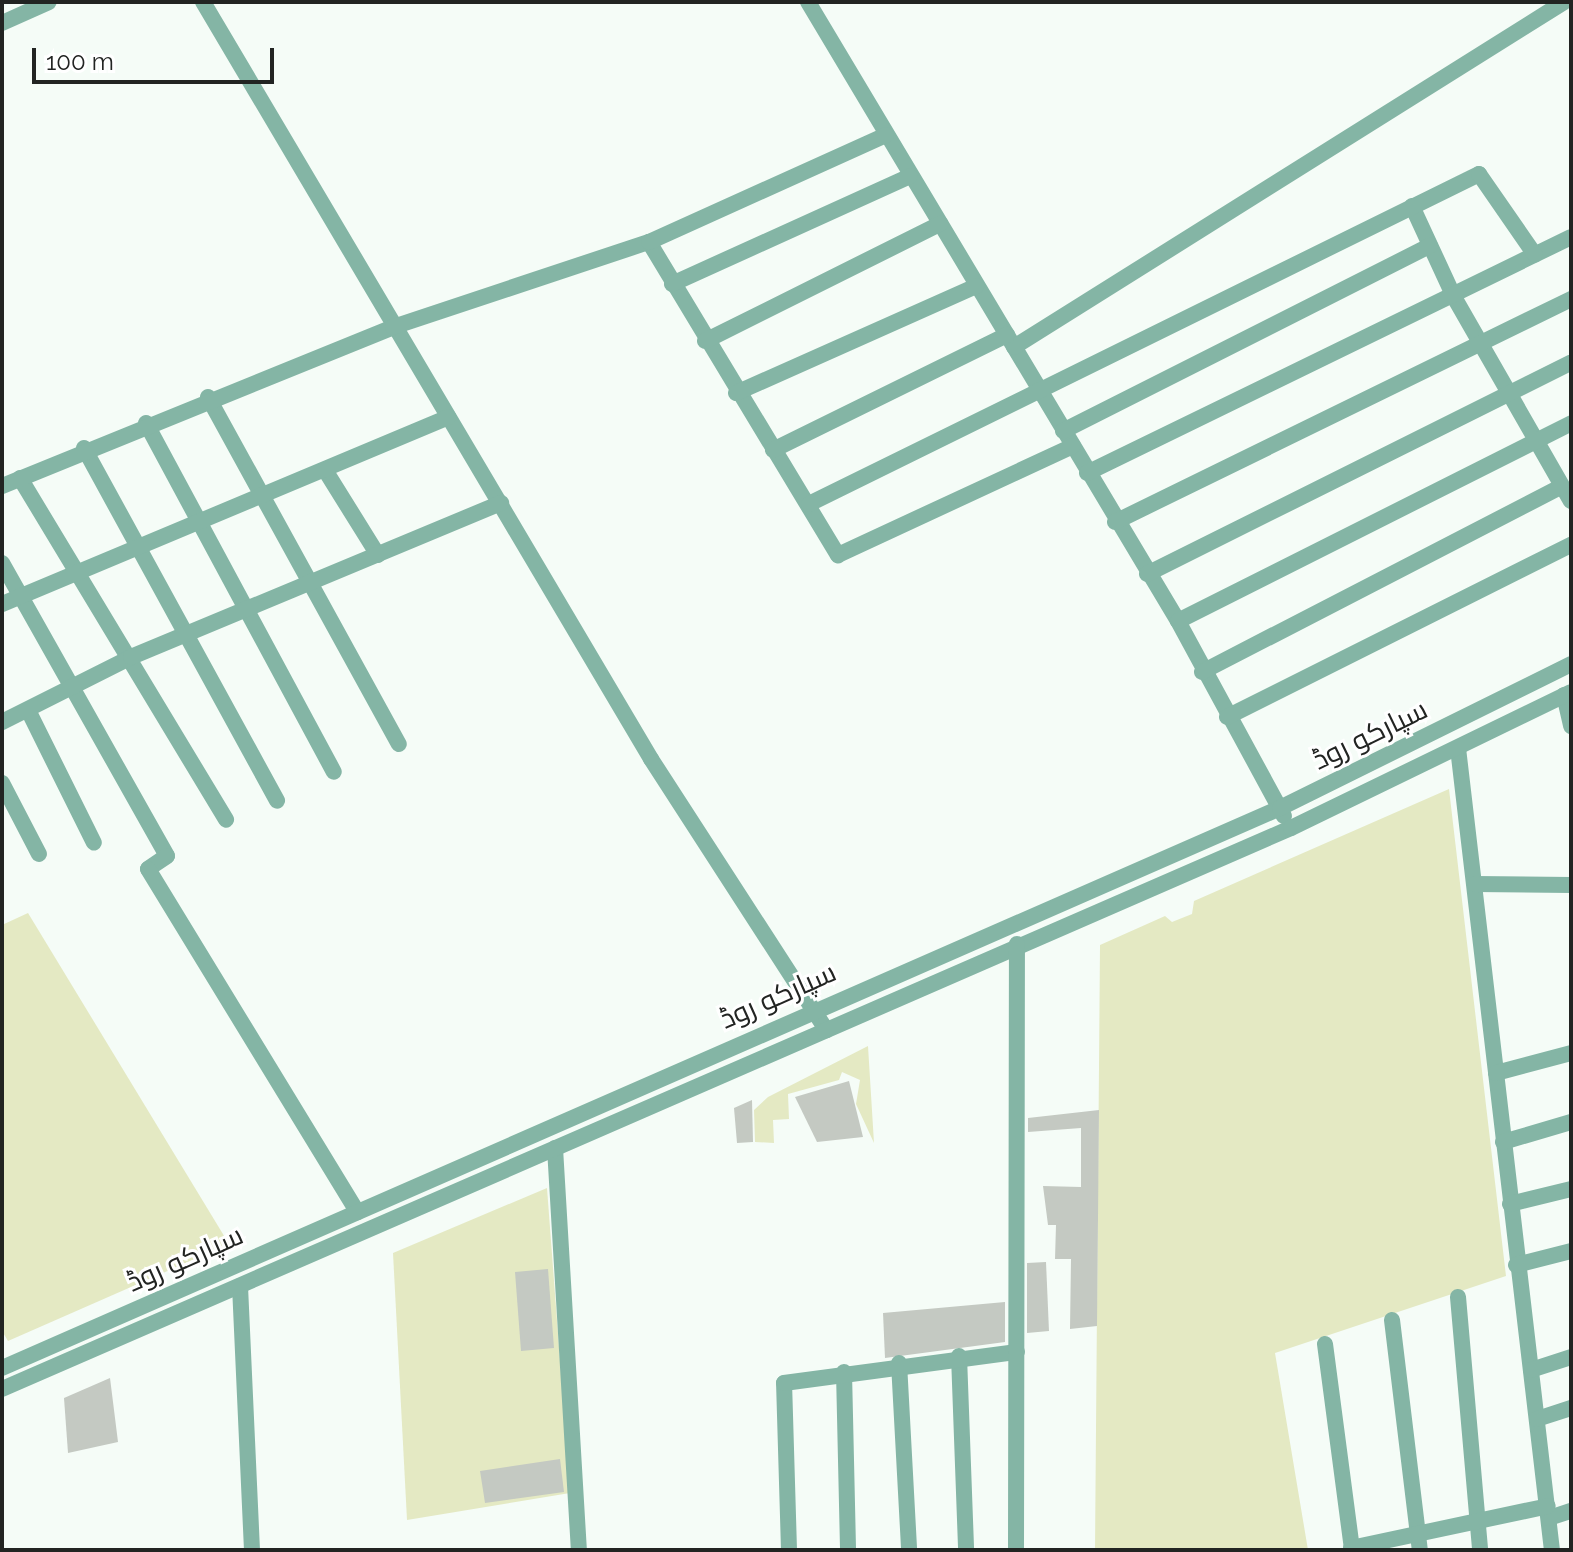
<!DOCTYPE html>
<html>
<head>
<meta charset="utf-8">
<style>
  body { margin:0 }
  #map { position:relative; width:1573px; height:1552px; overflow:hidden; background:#f5fcf7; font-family:Raleway,Cairo,sans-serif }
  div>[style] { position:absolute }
  .green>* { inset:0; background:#e4e9c3 }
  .building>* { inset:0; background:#c4c9c2 }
  .minor>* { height:16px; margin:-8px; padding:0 8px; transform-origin:8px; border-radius:8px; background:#84b5a5 }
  span { translate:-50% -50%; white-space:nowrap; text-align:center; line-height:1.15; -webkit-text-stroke:6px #fff; paint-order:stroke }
  .street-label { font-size:28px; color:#222422 }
  .frame { position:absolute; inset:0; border:4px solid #222422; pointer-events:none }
  .scale { position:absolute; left:32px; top:48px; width:242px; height:36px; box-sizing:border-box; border:4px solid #222422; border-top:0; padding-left:10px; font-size:24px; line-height:28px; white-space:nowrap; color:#222422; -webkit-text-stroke:6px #fff; paint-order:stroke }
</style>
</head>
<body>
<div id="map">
  <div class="green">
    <div style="clip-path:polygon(1449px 789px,1506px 1276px,1275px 1353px,1308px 1550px,1095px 1550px,1100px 945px,1165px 916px,1172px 922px,1192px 914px,1194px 901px)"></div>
    <div style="clip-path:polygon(28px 913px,229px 1244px,8px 1341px,2px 1331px,2px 925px)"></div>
    <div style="clip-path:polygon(868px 1046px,874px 1143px,856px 1104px,860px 1080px,842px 1072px,839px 1080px,788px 1094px,789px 1119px,773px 1120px,774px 1143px,755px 1142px,754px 1110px,768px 1097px)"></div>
    <div style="clip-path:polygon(547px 1188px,570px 1493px,407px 1520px,393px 1253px)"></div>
  </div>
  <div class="building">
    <div style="clip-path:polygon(849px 1081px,863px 1137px,817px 1142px,795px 1097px)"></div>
    <div style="clip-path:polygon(752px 1100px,753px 1142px,737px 1143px,734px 1108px)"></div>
    <div style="clip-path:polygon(1099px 1110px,1097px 1326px,1070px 1329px,1071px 1259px,1055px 1259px,1056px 1225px,1048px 1225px,1043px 1186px,1081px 1187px,1081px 1128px,1028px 1132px,1028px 1118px)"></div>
    <div style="clip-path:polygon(1046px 1262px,1049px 1331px,1027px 1333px,1027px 1263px)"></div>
    <div style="clip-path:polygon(548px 1269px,554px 1348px,521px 1351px,515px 1272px)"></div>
    <div style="clip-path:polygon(1005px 1302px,1005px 1342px,885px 1358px,883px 1313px)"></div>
    <div style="clip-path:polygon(110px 1378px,118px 1442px,68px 1453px,64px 1398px)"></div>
    <div style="clip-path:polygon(560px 1459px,564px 1492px,485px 1503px,480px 1471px)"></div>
  </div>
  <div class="minor">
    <div style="left:203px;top:2px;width:880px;rotate:59.38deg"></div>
    <div style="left:651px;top:759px;width:323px;rotate:57.1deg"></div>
    <div style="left:808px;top:2px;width:721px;rotate:59.13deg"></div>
    <div style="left:1178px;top:621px;width:222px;rotate:61.5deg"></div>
    <div style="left:2px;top:23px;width:51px;rotate:-24.1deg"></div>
    <div style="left:1412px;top:206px;width:100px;rotate:65.2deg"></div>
    <div style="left:1454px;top:297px;width:235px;rotate:60.2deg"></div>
    <div style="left:649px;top:242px;width:366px;rotate:58.9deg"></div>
    <div style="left:838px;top:555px;width:259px;rotate:-24.9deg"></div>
    <div style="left:672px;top:284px;width:261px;rotate:-24.4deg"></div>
    <div style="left:705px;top:341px;width:263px;rotate:-26.5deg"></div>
    <div style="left:1014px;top:347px;width:649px;rotate:-32.1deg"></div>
    <div style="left:736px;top:393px;width:263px;rotate:-24deg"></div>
    <div style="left:208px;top:397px;width:396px;rotate:61.2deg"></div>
    <div style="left:146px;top:423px;width:396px;rotate:61.7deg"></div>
    <div style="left:1063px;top:431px;width:411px;rotate:-26.8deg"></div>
    <div style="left:84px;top:448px;width:402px;rotate:61.3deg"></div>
    <div style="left:773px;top:450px;width:261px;rotate:-26.2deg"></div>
    <div style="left:325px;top:470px;width:100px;rotate:58.1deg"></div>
    <div style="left:1087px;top:473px;width:538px;rotate:-25.99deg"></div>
    <div style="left:20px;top:478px;width:399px;rotate:58.9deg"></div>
    <div style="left:2px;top:486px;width:422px;rotate:-22.1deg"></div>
    <div style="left:393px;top:327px;width:270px;rotate:-18.4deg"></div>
    <div style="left:649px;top:242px;width:260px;rotate:-24.3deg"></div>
    <div style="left:809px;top:504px;width:747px;rotate:-26.22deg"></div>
    <div style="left:1479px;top:174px;width:98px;rotate:55.3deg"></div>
    <div style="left:1115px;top:522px;width:508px;rotate:-26.06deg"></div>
    <div style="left:2px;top:563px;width:336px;rotate:60.6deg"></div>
    <div style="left:167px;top:856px;width:23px;rotate:146deg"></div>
    <div style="left:148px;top:869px;width:402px;rotate:58.6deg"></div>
    <div style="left:1147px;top:574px;width:474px;rotate:-26.5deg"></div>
    <div style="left:2px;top:604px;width:484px;rotate:-22.7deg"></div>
    <div style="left:1178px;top:621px;width:440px;rotate:-26.7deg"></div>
    <div style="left:1202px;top:672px;width:404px;rotate:-27.3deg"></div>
    <div style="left:1564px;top:695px;width:32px;rotate:77deg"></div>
    <div style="left:28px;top:710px;width:148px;rotate:63.6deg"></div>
    <div style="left:1227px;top:717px;width:385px;rotate:-26.6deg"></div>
    <div style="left:2px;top:722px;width:144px;rotate:-26.7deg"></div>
    <div style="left:131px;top:657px;width:401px;rotate:-22.6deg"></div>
    <div style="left:1458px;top:748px;width:807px;rotate:83.32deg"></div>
    <div style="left:2px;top:783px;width:80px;rotate:62.5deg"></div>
    <div style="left:1475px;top:884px;width:96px;rotate:0.6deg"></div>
    <div style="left:1496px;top:1073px;width:78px;rotate:-14.9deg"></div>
    <div style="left:1503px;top:1142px;width:71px;rotate:-16.4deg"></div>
    <div style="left:555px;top:1148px;width:403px;rotate:86.6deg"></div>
    <div style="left:1510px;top:1204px;width:63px;rotate:-13.8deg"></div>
    <div style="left:1516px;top:1265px;width:57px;rotate:-14.3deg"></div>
    <div style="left:240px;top:1286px;width:264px;rotate:87.4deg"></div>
    <div style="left:1458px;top:1297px;width:254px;rotate:85deg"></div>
    <div style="left:1392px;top:1320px;width:232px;rotate:83.1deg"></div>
    <div style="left:1325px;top:1344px;width:208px;rotate:82.5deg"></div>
    <div style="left:959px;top:1356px;width:194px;rotate:87.9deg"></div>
    <div style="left:899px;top:1363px;width:187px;rotate:86.9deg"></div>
    <div style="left:2px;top:1368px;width:1395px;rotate:-23.66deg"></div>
    <div style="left:1280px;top:808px;width:325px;rotate:-26.3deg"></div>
    <div style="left:1531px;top:1370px;width:42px;rotate:-18deg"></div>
    <div style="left:844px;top:1372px;width:178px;rotate:88.7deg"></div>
    <div style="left:2px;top:1389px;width:1406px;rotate:-23.52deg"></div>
    <div style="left:1291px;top:828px;width:311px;rotate:-25.9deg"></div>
    <div style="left:1537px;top:1419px;width:36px;rotate:-18deg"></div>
    <div style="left:1549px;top:1518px;width:23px;rotate:-18deg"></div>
    <div style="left:1351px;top:1548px;width:201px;rotate:-12deg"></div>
    <div style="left:789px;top:1550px;width:167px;rotate:-91.7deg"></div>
    <div style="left:784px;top:1383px;width:235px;rotate:-7.6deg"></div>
    <div style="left:1016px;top:1550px;width:606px;rotate:-89.91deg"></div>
  </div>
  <div class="street-label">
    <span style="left:1370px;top:735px;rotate:-26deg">سپارکو روڈ</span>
    <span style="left:778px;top:996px;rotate:-24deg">سپارکو روڈ</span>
    <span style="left:185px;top:1259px;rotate:-24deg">سپارکو روڈ</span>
  </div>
  <div class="frame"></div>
  <div class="scale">100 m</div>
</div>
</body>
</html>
